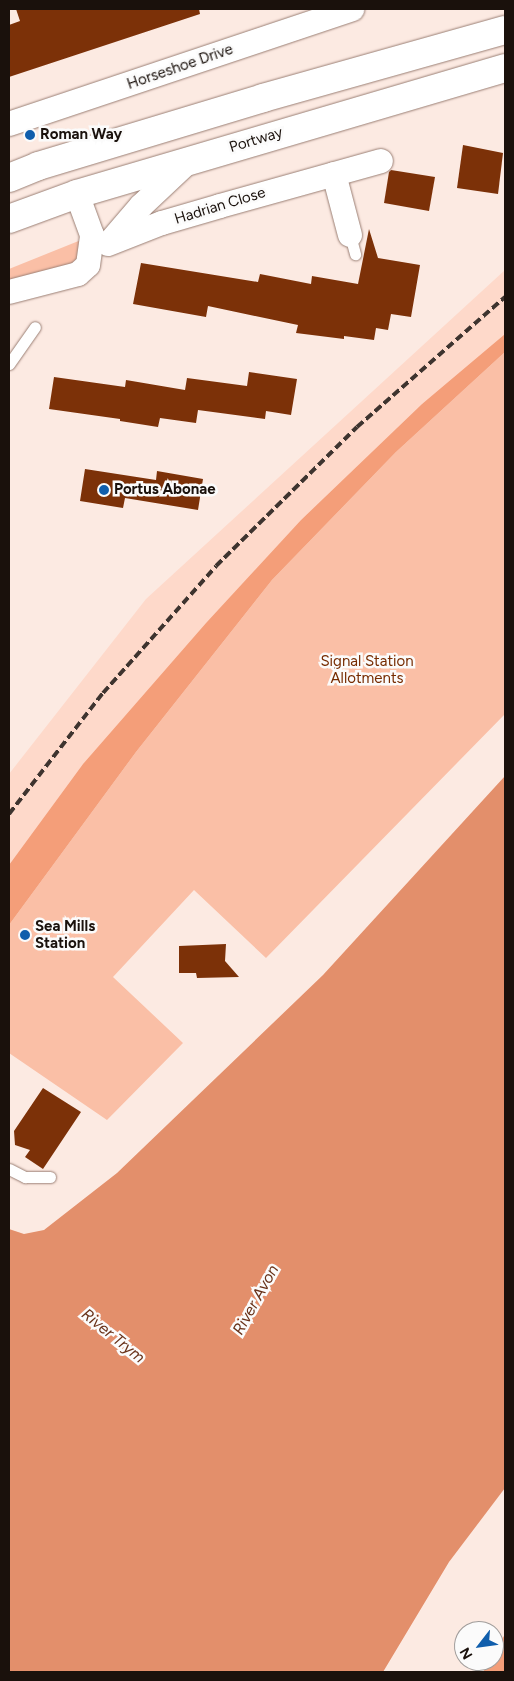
<!DOCTYPE html>
<html>
<head>
<meta charset="utf-8">
<style>
  body { margin:0 }
  #map { position:relative; width:514px; height:1681px; overflow:hidden; background:#fceae2; font-family:Figtree,sans-serif }
  div>[style] { position:absolute }
  .built>* { inset:0; background:#fed9ca }
  .green>* { inset:0; background:#fabfa6 }
  .forest>* { inset:0; background:#f49e79 }
  .water>* { inset:0; background:#e38f6b }
  .building>* { inset:0; background:#7c3108 }
  .roads { filter:drop-shadow(0 0 1px #9a7f74) drop-shadow(0 0 1px #9a7f74) }
  .lane>* { height:11px; margin:-5.5px; padding:0 5.5px; transform-origin:5.5px; border-radius:5.5px; background:#fff }
  .street>* { height:24px; margin:-12px; padding:0 12px; transform-origin:12px; border-radius:12px; background:#fff }
  .highway>* { height:28px; margin:-14px; padding:0 14px; transform-origin:14px; border-radius:14px; background:#fff }
  .rail>* { height:4px; margin-top:-2px; transform-origin:0; background:repeating-linear-gradient(90deg,#3e342f 0 8px,transparent 0 12px) }
  .dots>* { width:14px; height:14px; translate:-50% -50%; box-sizing:border-box; border:2px solid #fbfbfb; border-radius:50% }
  span { translate:-50% -50%; white-space:nowrap; text-align:center; line-height:1.15; -webkit-text-stroke:5px #fbfbfb; paint-order:stroke }
  .street-label { font-size:15px; color:#1a110c }
  .poi-label { font-size:15px; color:#1a110c; font-weight:700 }
  .left { translate:0 -50%; text-align:left }
  .park-label { font-size:15px; color:#762b00 }
  .water-label { font-size:16px; color:#683118; font-style:italic }
  .frame { position:absolute; inset:0; border:10px solid #1a110c; pointer-events:none }
  .north { position:absolute; left:454px; top:1621px; width:50px; height:50px; box-sizing:border-box; background:#fbfbfb; border:1px solid #a19d9b; border-radius:50%; rotate:240deg; font-size:14px; font-weight:700; line-height:20px; text-align:center; color:#1a110c }
  .north::after { content:''; display:block; margin:auto; width:18px; height:22px; background:#105eac; clip-path:polygon(50% 0,100% 100%,50% 72%,0 100%) }
</style>
</head>
<body>
<div id="map">
  <div class="built">
    <div style="clip-path:polygon(505px 270px,505px 334px,422px 404px,301px 520px,206px 623px,83px 764px,9px 865px,9px 774px,146px 599px)"></div>
  </div>
  <div class="green">
    <div style="clip-path:polygon(81px 240px,80px 255px,66px 270px,9px 281px,9px 269px)"></div>
    <div style="clip-path:polygon(505px 352px,505px 714px,266px 958px,194px 890px,113px 977px,183px 1043px,107px 1120px,9px 1053px,9px 925px,136px 752px,272px 580px,396px 452px)"></div>
  </div>
  <div class="forest">
    <div style="clip-path:polygon(505px 334px,505px 352px,396px 452px,272px 580px,136px 752px,9px 925px,9px 865px,83px 764px,206px 623px,301px 520px,422px 404px)"></div>
    <div style="clip-path:polygon(505px 1634px,505px 1672px,483px 1672px,490px 1661px,494px 1661px,494px 1654px)"></div>
  </div>
  <div class="water">
    <div style="clip-path:polygon(505px 776px,505px 1488px,449px 1562px,383px 1672px,9px 1672px,9px 1229px,24px 1234px,44px 1230px,117px 1173px,323px 975px)"></div>
  </div>
  <div class="building">
    <div style="clip-path:polygon(16px 9px,199px 9px,200px 14px,9px 77px,9px 25px,20px 21px)"></div>
    <div style="clip-path:polygon(463px 145px,503px 153px,498px 194px,457px 188px)"></div>
    <div style="clip-path:polygon(391px 170px,435px 177px,429px 211px,384px 203px,389px 172px)"></div>
    <div style="clip-path:polygon(369px 229px,378px 258px,420px 265px,411px 317px,391px 314px,388px 330px,376px 328px,374px 340px,344px 336px,344px 339px,296px 333px,298px 325px,208px 306px,206px 317px,133px 304px,141px 263px,258px 282px,260px 274px,311px 284px,312px 276px,358px 284px)"></div>
    <div style="clip-path:polygon(249px 372px,297px 379px,291px 415px,266px 411px,265px 419px,198px 410px,196px 423px,160px 418px,158px 427px,120px 421px,120px 419px,49px 409px,54px 377px,125px 387px,126px 380px,185px 390px,187px 378px,247px 386px)"></div>
    <div style="clip-path:polygon(85px 469px,156px 480px,157px 471px,203px 479px,198px 510px,125px 498px,123px 508px,80px 501px)"></div>
    <div style="clip-path:polygon(226px 944px,225px 961px,239px 977px,197px 978px,196px 973px,179px 973px,179px 946px)"></div>
    <div style="clip-path:polygon(43px 1088px,81px 1112px,43px 1169px,25px 1157px,30px 1150px,15px 1145px,14px 1131px)"></div>
  </div>
  <div class="roads">
    <div class="lane">
      <div style="left:350px;top:235px;width:20px;rotate:75deg"></div>
      <div style="left:9px;top:364px;width:45px;rotate:-54.9deg"></div>
      <div style="left:9px;top:1169px;width:18px;rotate:27deg"></div>
      <div style="left:25px;top:1177px;width:25px"></div>
    </div>
    <div class="street">
      <div style="left:9px;top:124px;width:362px;rotate:-18.5deg"></div>
      <div style="left:334px;top:174px;width:63px;rotate:75.3deg"></div>
      <div style="left:110px;top:242px;width:48px;rotate:-49.3deg"></div>
      <div style="left:141px;top:206px;width:66px;rotate:-43.2deg"></div>
      <div style="left:108px;top:244px;width:58px;rotate:-21.3deg"></div>
      <div style="left:162px;top:223px;width:60px;rotate:-16.3deg"></div>
      <div style="left:220px;top:206px;width:167px;rotate:-15.6deg"></div>
      <div style="left:9px;top:292px;width:71px;rotate:-14.6deg"></div>
      <div style="left:78px;top:274px;width:13px;rotate:-42deg"></div>
      <div style="left:88px;top:265px;width:30px;rotate:-82deg"></div>
      <div style="left:92px;top:235px;width:44px;rotate:-110.1deg"></div>
    </div>
    <div class="highway">
      <div style="left:9px;top:178px;width:31px;rotate:-22deg"></div>
      <div style="left:38px;top:166px;width:235px;rotate:-16.8deg"></div>
      <div style="left:263px;top:98px;width:251px;rotate:-15.7deg"></div>
      <div style="left:9px;top:219px;width:72px;rotate:-20.2deg"></div>
      <div style="left:77px;top:194px;width:446px;rotate:-16.4deg"></div>
    </div>
  </div>
  <div class="rail">
    <div style="left:9px;top:814px;width:153px;rotate:-52.2deg"></div>
    <div style="left:103px;top:693px;width:170px;rotate:-48.3deg"></div>
    <div style="left:216px;top:566px;width:198px;rotate:-44.6deg"></div>
    <div style="left:357px;top:427px;width:197px;rotate:-41.3deg"></div>
  </div>
  <div class="dots">
    <div style="left:30px;top:135px;background:#105eac"></div>
    <div style="left:104px;top:490px;background:#105eac"></div>
    <div style="left:25px;top:935px;background:#105eac"></div>
  </div>
  <div class="street-label">
    <span style="left:180px;top:67px;rotate:-19deg">Horseshoe Drive</span>
    <span style="left:256px;top:140px;rotate:-17deg">Portway</span>
    <span style="left:220px;top:206px;rotate:-17deg">Hadrian Close</span>
  </div>
  <div class="poi-label">
    <span class="left" style="left:40px;top:135px">Roman Way</span>
    <span class="left" style="left:114px;top:490px">Portus Abonae</span>
    <span class="left" style="left:35px;top:935px">Sea Mills<br>Station</span>
  </div>
  <div class="park-label">
    <span style="left:367px;top:670px">Signal Station<br>Allotments</span>
  </div>
  <div class="water-label">
    <span style="left:256px;top:1300px;rotate:-61deg">River Avon</span>
    <span style="left:113px;top:1336px;rotate:39deg">River Trym</span>
  </div>
  <div class="frame"></div>
  <div class="north">N</div>
</div>
</body>
</html>
